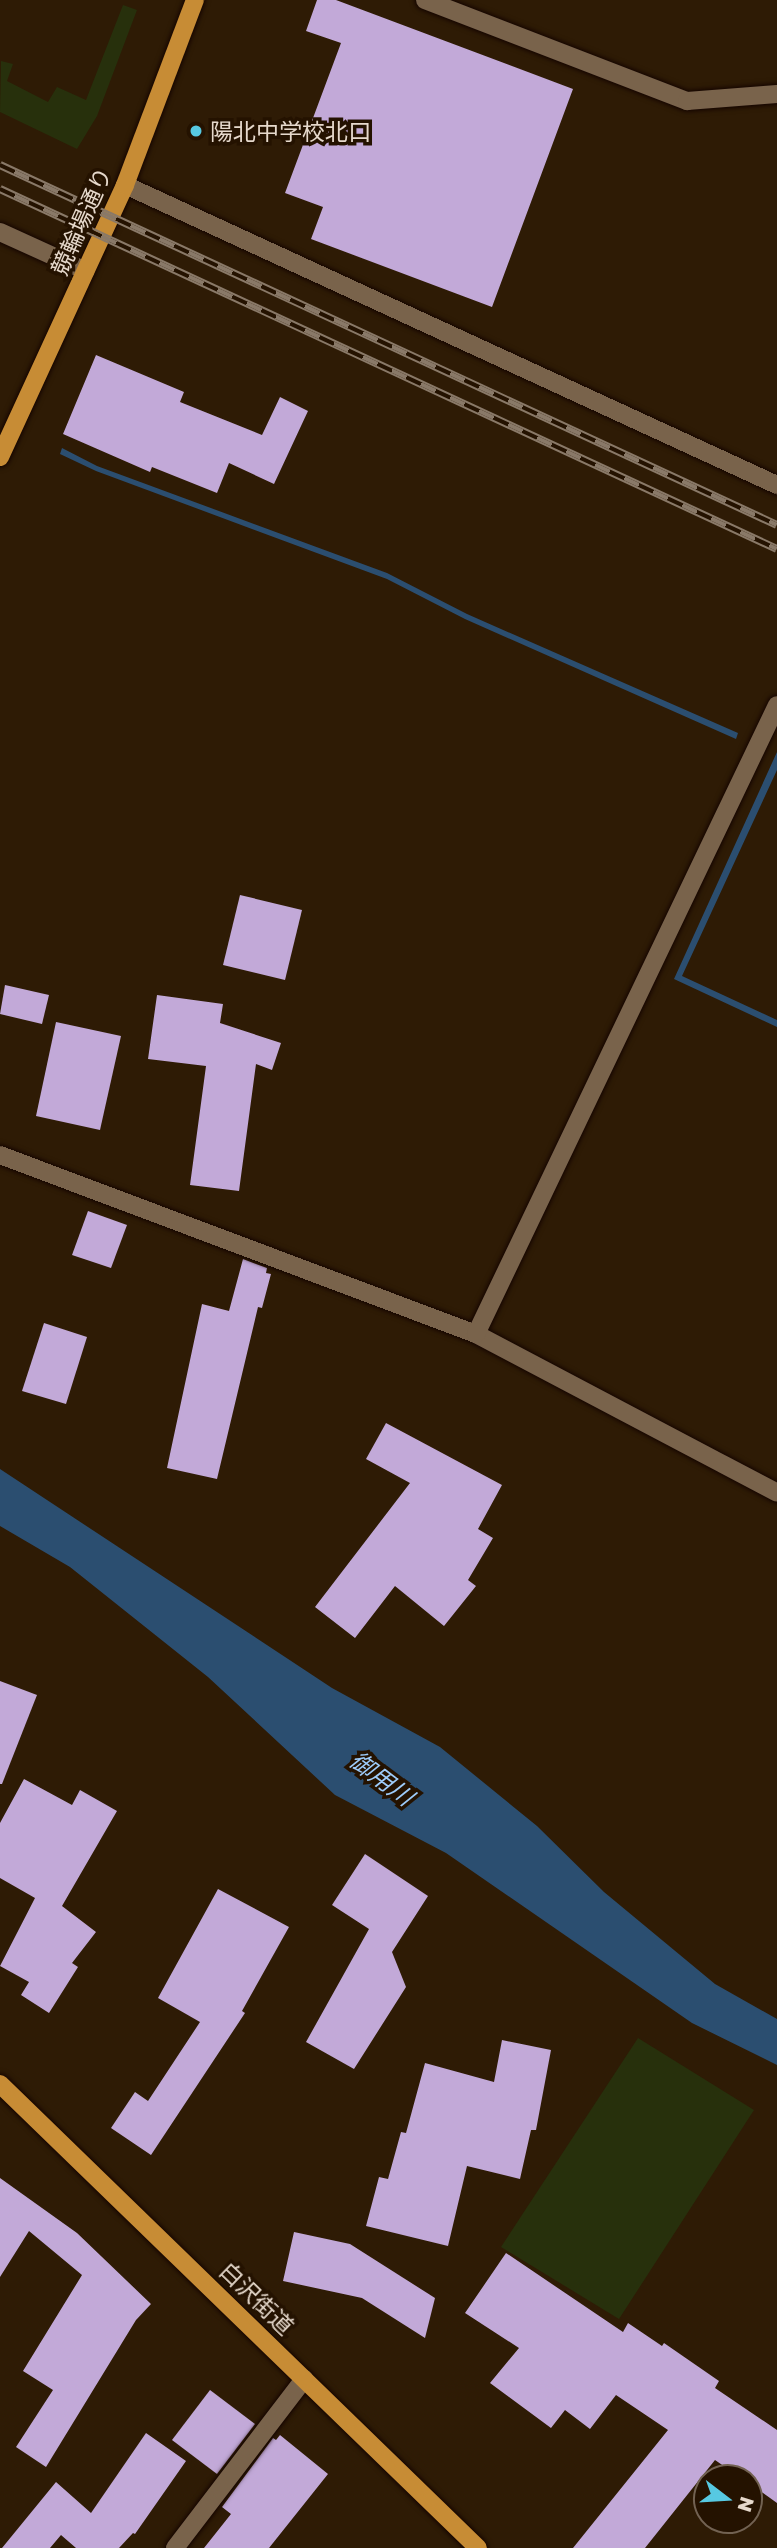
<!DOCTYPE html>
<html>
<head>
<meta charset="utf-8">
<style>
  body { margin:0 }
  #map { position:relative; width:777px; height:2548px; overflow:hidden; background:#2e1b05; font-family:"Golos Text","Noto Sans JP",sans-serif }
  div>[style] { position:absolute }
  .green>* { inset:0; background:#27300c }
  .water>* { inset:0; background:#2b4e70 }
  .building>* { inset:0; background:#c2a9d8 }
  .roads { filter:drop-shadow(0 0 2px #150500) drop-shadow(0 0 2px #150500) }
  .minor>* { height:18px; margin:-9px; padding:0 9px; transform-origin:9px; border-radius:9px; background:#79634b }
  .major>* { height:18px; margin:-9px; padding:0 9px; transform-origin:9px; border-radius:9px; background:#c78c35 }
  .rail>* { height:8px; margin-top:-4px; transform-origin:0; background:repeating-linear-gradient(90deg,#241200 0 16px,#897968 0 32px); box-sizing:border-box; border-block:2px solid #897968 }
  .dots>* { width:19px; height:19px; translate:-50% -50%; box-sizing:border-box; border:4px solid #241200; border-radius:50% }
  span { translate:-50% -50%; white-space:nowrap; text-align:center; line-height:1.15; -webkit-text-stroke:7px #241200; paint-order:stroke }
  .poi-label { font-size:23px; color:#e6d9cc }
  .left { translate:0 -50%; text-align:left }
  .street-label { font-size:23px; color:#e6d9cc }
  .water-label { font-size:24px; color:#9dcbf9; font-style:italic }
  .north { position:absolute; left:693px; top:2464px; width:70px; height:70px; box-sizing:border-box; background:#241200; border:2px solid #726252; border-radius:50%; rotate:107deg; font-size:19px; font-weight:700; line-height:28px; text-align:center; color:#e6d9cc }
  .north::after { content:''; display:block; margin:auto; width:24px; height:32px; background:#57c9e2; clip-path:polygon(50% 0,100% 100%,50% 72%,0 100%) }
</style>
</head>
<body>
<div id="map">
  <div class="green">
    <div style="clip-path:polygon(123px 5px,137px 10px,97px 116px,77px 149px,0 112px,1px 61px,13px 64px,7px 81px,48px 102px,57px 87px,86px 100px)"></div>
    <div style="clip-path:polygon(638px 2038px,754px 2110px,619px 2319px,501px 2247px)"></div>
  </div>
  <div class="water">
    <div style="clip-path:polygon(62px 448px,97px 466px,387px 573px,467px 614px,738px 733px,736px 739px,465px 619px,387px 579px,96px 471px,60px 454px)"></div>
    <div style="clip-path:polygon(777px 752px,777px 770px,682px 976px,777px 1020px,777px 1027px,674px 979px)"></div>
    <div style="clip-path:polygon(0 1469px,332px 1688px,440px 1747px,537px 1826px,604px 1892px,715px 1984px,777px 2019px,777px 2065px,692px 2023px,446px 1853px,335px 1795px,208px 1677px,70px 1567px,0 1526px)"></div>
  </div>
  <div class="building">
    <div style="clip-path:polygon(317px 0,336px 0,573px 89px,492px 307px,311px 239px,323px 207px,285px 193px,341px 43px,306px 31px)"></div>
    <div style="clip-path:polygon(96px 355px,184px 392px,180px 402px,262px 435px,280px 397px,308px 411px,274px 484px,229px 463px,217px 493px,152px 467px,150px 472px,63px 434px)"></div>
    <div style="clip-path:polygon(240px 895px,302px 910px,285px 980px,223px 965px)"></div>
    <div style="clip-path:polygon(5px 985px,49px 995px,42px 1024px,0 1014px)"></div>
    <div style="clip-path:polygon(157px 995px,223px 1004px,220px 1023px,281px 1043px,272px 1070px,256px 1064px,239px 1191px,190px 1185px,206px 1066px,148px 1059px)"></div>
    <div style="clip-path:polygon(56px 1022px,121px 1036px,100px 1130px,36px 1116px)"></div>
    <div style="clip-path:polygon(88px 1211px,127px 1225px,111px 1268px,72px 1255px)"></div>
    <div style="clip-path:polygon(243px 1259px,267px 1268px,266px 1273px,271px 1274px,262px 1308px,258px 1307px,217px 1479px,167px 1468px,202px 1304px,229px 1311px)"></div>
    <div style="clip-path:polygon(44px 1323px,87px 1337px,66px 1404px,22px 1391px)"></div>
    <div style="clip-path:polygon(386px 1423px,502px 1485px,478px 1529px,493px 1538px,468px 1580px,476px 1586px,444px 1626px,395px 1586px,355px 1638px,315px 1607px,410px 1483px,366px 1459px)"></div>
    <div style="clip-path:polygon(0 1681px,37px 1695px,2px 1784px,0 1784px)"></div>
    <div style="clip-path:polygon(24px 1779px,72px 1805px,80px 1790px,117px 1811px,62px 1906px,96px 1932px,72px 1963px,78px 1967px,49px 2013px,21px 1995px,29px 1982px,0 1966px,35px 1898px,0 1878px,0 1823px)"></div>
    <div style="clip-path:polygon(365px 1854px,428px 1896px,392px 1952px,406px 1987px,354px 2069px,306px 2042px,369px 1929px,332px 1905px)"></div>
    <div style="clip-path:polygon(218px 1889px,289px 1927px,242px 2011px,245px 2013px,151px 2155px,111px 2128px,135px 2092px,148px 2101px,200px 2022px,158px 1998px)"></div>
    <div style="clip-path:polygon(502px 2040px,551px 2050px,536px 2130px,531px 2130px,520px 2179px,467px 2166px,448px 2246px,366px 2226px,379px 2177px,388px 2179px,401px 2132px,406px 2133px,425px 2063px,494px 2082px)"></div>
    <div style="clip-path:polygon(0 2178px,77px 2233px,151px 2304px,136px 2320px,46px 2467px,16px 2447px,53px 2390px,23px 2371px,82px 2275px,29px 2231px,0 2277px)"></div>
    <div style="clip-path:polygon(294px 2232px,350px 2244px,435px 2298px,425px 2338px,362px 2298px,283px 2281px)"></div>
    <div style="clip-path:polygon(506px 2253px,623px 2332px,628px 2323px,662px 2346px,664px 2343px,719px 2381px,715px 2388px,777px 2430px,777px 2503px,749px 2483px,749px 2478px,741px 2478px,715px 2460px,645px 2548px,573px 2548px,668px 2430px,616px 2395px,590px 2429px,565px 2410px,551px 2428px,490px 2383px,519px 2348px,465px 2313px)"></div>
    <div style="clip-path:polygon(210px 2390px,255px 2424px,217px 2474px,172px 2440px)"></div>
    <div style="clip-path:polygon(146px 2433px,186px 2461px,135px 2534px,133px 2533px,119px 2548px,76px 2548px,61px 2535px,50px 2548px,2px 2548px,56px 2482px,91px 2513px)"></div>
    <div style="clip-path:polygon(280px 2435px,328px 2474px,269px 2548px,204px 2548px,231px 2514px,222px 2507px,273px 2438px,276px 2440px)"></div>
  </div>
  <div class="roads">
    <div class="minor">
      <div style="left:425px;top:0;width:281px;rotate:21.1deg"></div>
      <div style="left:687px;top:101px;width:90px;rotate:-4.4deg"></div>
      <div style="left:125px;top:185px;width:718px;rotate:24.71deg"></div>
      <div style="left:0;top:232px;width:94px;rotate:24.4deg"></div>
      <div style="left:0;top:1155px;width:509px;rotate:20.61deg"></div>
      <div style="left:476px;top:1334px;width:340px;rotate:27.8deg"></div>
      <div style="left:476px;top:1334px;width:697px;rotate:-64.43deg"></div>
      <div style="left:175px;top:2548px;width:213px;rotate:-52.6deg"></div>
    </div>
    <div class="major">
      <div style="left:0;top:457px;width:299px;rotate:-65.3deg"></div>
      <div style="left:125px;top:185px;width:198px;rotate:-69.3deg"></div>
      <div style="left:0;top:2084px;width:666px;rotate:44.15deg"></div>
    </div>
  </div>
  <div class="rail">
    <div style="left:0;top:165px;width:856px;rotate:24.86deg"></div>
    <div style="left:0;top:189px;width:856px;rotate:24.86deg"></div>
  </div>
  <div class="dots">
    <div style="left:196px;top:131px;background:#57c9e2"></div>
  </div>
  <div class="poi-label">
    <span class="left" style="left:210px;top:131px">陽北中学校北口</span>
  </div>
  <div class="street-label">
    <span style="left:81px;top:221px;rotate:-66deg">競輪場通り</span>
    <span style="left:257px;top:2298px;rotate:44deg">白沢街道</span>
  </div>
  <div class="water-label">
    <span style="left:382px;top:1778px;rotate:37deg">御用川</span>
  </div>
  <div class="north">N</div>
</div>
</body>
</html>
